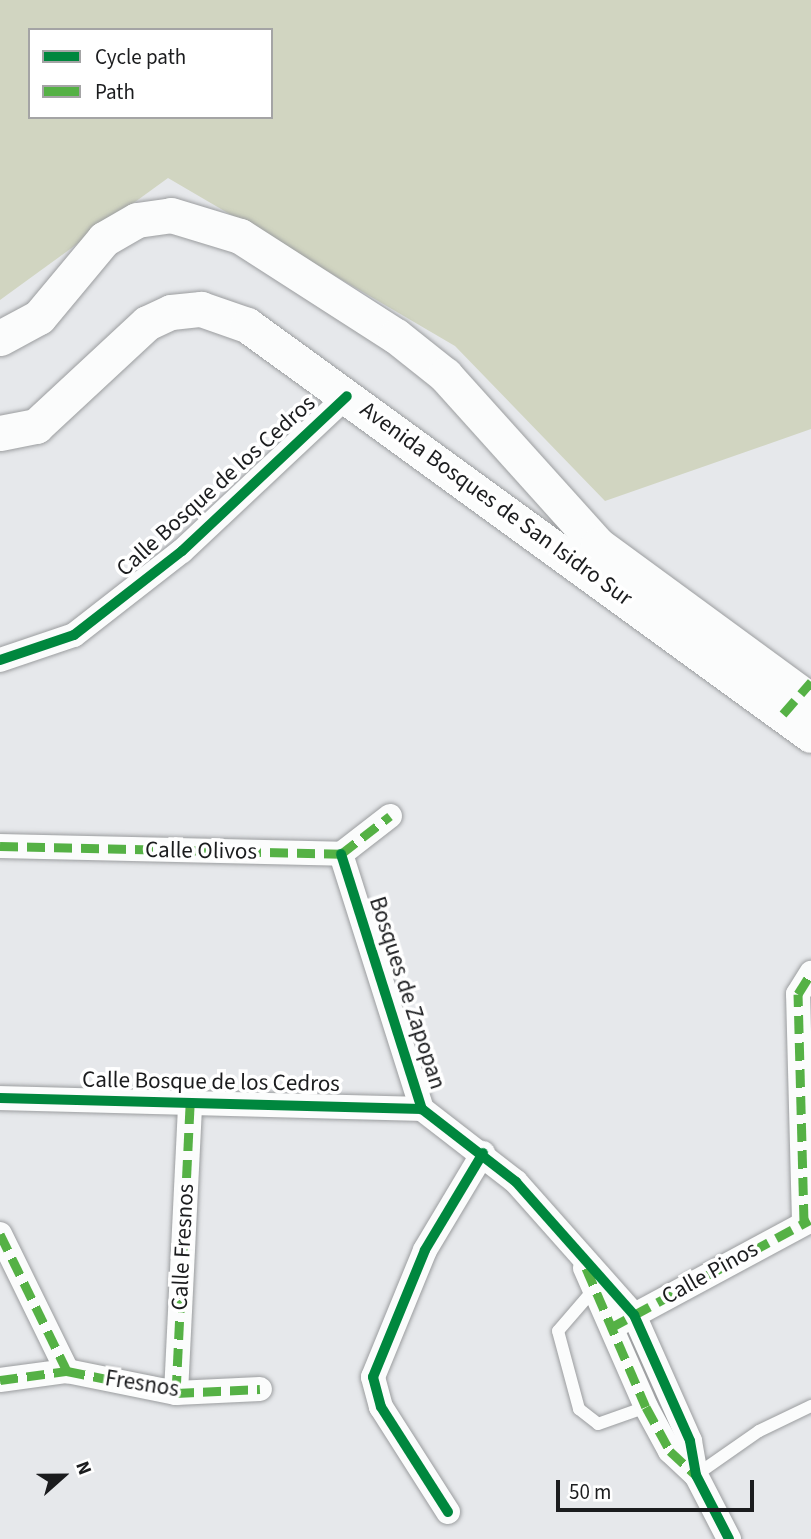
<!DOCTYPE html>
<html>
<head>
<meta charset="utf-8">
<style>
  body { margin:0 }
  #map { position:relative; width:811px; height:1539px; overflow:hidden; background:#e6e8eb; font-family:"Source Sans 3",sans-serif }
  div>[style] { position:absolute }
  .green>* { inset:0; background:#d1d5c1 }
  .roads { filter:drop-shadow(0 0 2px #9b9d9f) drop-shadow(0 0 2px #9b9d9f) }
  .service>* { height:12px; margin:-6px; padding:0 6px; transform-origin:6px; border-radius:6px; background:#fbfcfc }
  .minor>* { height:24px; margin:-12px; padding:0 12px; transform-origin:12px; border-radius:12px; background:#fbfcfc }
  .secondary>* { height:35px; margin:-17.5px; padding:0 17.5px; transform-origin:17.5px; border-radius:17.5px; background:#fbfcfc }
  .quiet>* { height:9px; margin-top:-4.5px; transform-origin:0; background:repeating-linear-gradient(90deg,#55b145 0 18px,transparent 0 27px) }
  .cycleway>* { height:10px; margin:-5px; padding:0 5px; transform-origin:5px; border-radius:5px; background:#00873e }
  span { translate:-50% -50%; white-space:nowrap; text-align:center; line-height:1.15; -webkit-text-stroke:7px #fff; paint-order:stroke }
  .street-label { font-size:23px; color:#1b1c1e }
  .legend { position:absolute; left:28px; top:28px; width:245px; height:91px; box-sizing:border-box; background:#fff; border:2px solid #a4a4a5; margin:0; padding:9px 12px; list-style:none; font-size:21px; color:#1b1c1e }
  .legend li { display:flex; align-items:center; gap:14px; height:35px }
  .legend b { width:35px; border:2px solid #a4a4a5 }
  .north { position:absolute; left:28px; top:1441px; width:70px; height:70px; -webkit-text-stroke:5px #fff; paint-order:stroke; rotate:69deg; font-size:19px; font-weight:700; line-height:28px; text-align:center; color:#1b1c1e }
  .north::after { content:''; display:block; margin:auto; width:24px; height:32px; background:#1b1c1e; clip-path:polygon(50% 0,100% 100%,50% 72%,0 100%) }
  .scale { position:absolute; left:556px; top:1480px; width:198px; height:32px; box-sizing:border-box; border:4px solid #1b1c1e; border-top:0; padding-left:9px; font-size:21px; line-height:24px; white-space:nowrap; color:#1b1c1e; -webkit-text-stroke:5px #fff; paint-order:stroke }
</style>
</head>
<body>
<div id="map">
  <div class="green">
    <div style="clip-path:polygon(evenodd,0 0,811px 0,811px 429px,605px 501px,455px 346px,168px 178px,0 300px,0 0,30px 30px,271px 30px,271px 117px,30px 117px,30px 30px)"></div>
  </div>
  <div class="roads">
    <div class="service">
      <div style="left:596px;top:1287px;width:58px;rotate:130.8deg"></div>
      <div style="left:558px;top:1331px;width:81px;rotate:74.9deg"></div>
      <div style="left:579px;top:1409px;width:24px;rotate:38deg"></div>
      <div style="left:598px;top:1424px;width:51px;rotate:-19.5deg"></div>
      <div style="left:696px;top:1475px;width:77px;rotate:-34.9deg"></div>
      <div style="left:759px;top:1431px;width:58px;rotate:-25.7deg"></div>
    </div>
    <div class="minor">
      <div style="left:0;top:660px;width:78px;rotate:-18.7deg"></div>
      <div style="left:74px;top:635px;width:137px;rotate:-37.9deg"></div>
      <div style="left:182px;top:551px;width:226px;rotate:-43.2deg"></div>
      <div style="left:0;top:846px;width:341px;rotate:1.3deg"></div>
      <div style="left:341px;top:854px;width:62px;rotate:-37.8deg"></div>
      <div style="left:341px;top:854px;width:268px;rotate:72.4deg"></div>
      <div style="left:422px;top:1109px;width:119px;rotate:37.8deg"></div>
      <div style="left:516px;top:1182px;width:178px;rotate:48.4deg"></div>
      <div style="left:634px;top:1315px;width:138px;rotate:66deg"></div>
      <div style="left:690px;top:1441px;width:35px;rotate:80deg"></div>
      <div style="left:696px;top:1475px;width:72px;rotate:62.7deg"></div>
      <div style="left:0;top:1098px;width:422px;rotate:1.5deg"></div>
      <div style="left:804px;top:1222px;width:228px;rotate:-91.5deg"></div>
      <div style="left:798px;top:994px;width:25px;rotate:-58deg"></div>
      <div style="left:0;top:1234px;width:153px;rotate:63.9deg"></div>
      <div style="left:585px;top:1268px;width:152px;rotate:66.3deg"></div>
      <div style="left:646px;top:1407px;width:50px;rotate:61.4deg"></div>
      <div style="left:670px;top:1451px;width:35px;rotate:43deg"></div>
      <div style="left:620px;top:1323px;width:217px;rotate:-28.3deg"></div>
      <div style="left:0;top:1380px;width:68px;rotate:-7.7deg"></div>
      <div style="left:67px;top:1371px;width:111px;rotate:11.4deg"></div>
      <div style="left:176px;top:1393px;width:84px;rotate:-2.7deg"></div>
      <div style="left:176px;top:1393px;width:291px;rotate:-87.2deg"></div>
      <div style="left:448px;top:1512px;width:125px;rotate:-122.5deg"></div>
      <div style="left:381px;top:1407px;width:31px;rotate:-105deg"></div>
      <div style="left:373px;top:1377px;width:137px;rotate:-67.7deg"></div>
      <div style="left:425px;top:1250px;width:113px;rotate:-59.1deg"></div>
    </div>
    <div class="secondary">
      <div style="left:0;top:338px;width:44px;rotate:-28.3deg"></div>
      <div style="left:39px;top:317px;width:102px;rotate:-50.2deg"></div>
      <div style="left:104px;top:239px;width:38px;rotate:-30deg"></div>
      <div style="left:137px;top:220px;width:34px;rotate:-8deg"></div>
      <div style="left:171px;top:215px;width:72px;rotate:16.9deg"></div>
      <div style="left:240px;top:236px;width:185px;rotate:32.7deg"></div>
      <div style="left:396px;top:336px;width:63px;rotate:38.5deg"></div>
      <div style="left:445px;top:375px;width:229px;rotate:48deg"></div>
      <div style="left:598px;top:545px;width:264px;rotate:36.2deg"></div>
      <div style="left:0;top:433px;width:37px;rotate:-11deg"></div>
      <div style="left:36px;top:426px;width:151px;rotate:-42.9deg"></div>
      <div style="left:147px;top:323px;width:26px;rotate:-25deg"></div>
      <div style="left:171px;top:312px;width:30px;rotate:-6deg"></div>
      <div style="left:201px;top:309px;width:49px;rotate:19.2deg"></div>
      <div style="left:247px;top:325px;width:697px;rotate:36.02deg"></div>
    </div>
  </div>
  <div class="quiet">
    <div style="left:783px;top:714px;width:43px;rotate:-48.8deg"></div>
    <div style="left:0;top:846px;width:341px;rotate:1.3deg"></div>
    <div style="left:341px;top:854px;width:62px;rotate:-37.8deg"></div>
    <div style="left:804px;top:1222px;width:228px;rotate:-91.5deg"></div>
    <div style="left:798px;top:994px;width:25px;rotate:-58deg"></div>
    <div style="left:0;top:1234px;width:153px;rotate:63.9deg"></div>
    <div style="left:586px;top:1268px;width:151px;rotate:66.7deg"></div>
    <div style="left:646px;top:1407px;width:50px;rotate:61.4deg"></div>
    <div style="left:670px;top:1451px;width:33px;rotate:43deg"></div>
    <div style="left:610px;top:1328px;width:227px;rotate:-28.4deg"></div>
    <div style="left:0;top:1380px;width:68px;rotate:-7.7deg"></div>
    <div style="left:67px;top:1371px;width:111px;rotate:11.4deg"></div>
    <div style="left:176px;top:1393px;width:84px;rotate:-2.7deg"></div>
    <div style="left:176px;top:1393px;width:291px;rotate:-87.2deg"></div>
  </div>
  <div class="cycleway">
    <div style="left:0;top:660px;width:78px;rotate:-18.7deg"></div>
    <div style="left:74px;top:635px;width:137px;rotate:-37.9deg"></div>
    <div style="left:182px;top:551px;width:226px;rotate:-43.2deg"></div>
    <div style="left:341px;top:854px;width:268px;rotate:72.4deg"></div>
    <div style="left:422px;top:1109px;width:119px;rotate:37.8deg"></div>
    <div style="left:516px;top:1182px;width:178px;rotate:48.4deg"></div>
    <div style="left:634px;top:1315px;width:138px;rotate:66deg"></div>
    <div style="left:690px;top:1441px;width:35px;rotate:80deg"></div>
    <div style="left:696px;top:1475px;width:72px;rotate:62.7deg"></div>
    <div style="left:0;top:1098px;width:422px;rotate:1.5deg"></div>
    <div style="left:448px;top:1512px;width:125px;rotate:-122.5deg"></div>
    <div style="left:381px;top:1407px;width:31px;rotate:-105deg"></div>
    <div style="left:373px;top:1377px;width:137px;rotate:-67.7deg"></div>
    <div style="left:425px;top:1250px;width:113px;rotate:-59.1deg"></div>
  </div>
  <div class="street-label">
    <span style="left:216px;top:486px;rotate:-42deg">Calle Bosque de los Cedros</span>
    <span style="left:496px;top:504px;rotate:36deg">Avenida Bosques de San Isidro Sur</span>
    <span style="left:201px;top:851px;rotate:1deg">Calle Olivos</span>
    <span style="left:407px;top:993px;rotate:72deg">Bosques de Zapopan</span>
    <span style="left:211px;top:1082px;rotate:1deg">Calle Bosque de los Cedros</span>
    <span style="left:183px;top:1247px;rotate:-87deg">Calle Fresnos</span>
    <span style="left:710px;top:1273px;rotate:-29deg">Calle Pinos</span>
    <span style="left:142px;top:1384px;rotate:9deg">Fresnos</span>
  </div>
  <ul class="legend">
  <li><b style="height:9px;background:#00873e"></b>Cycle path</li>
  <li><b style="height:9px;background:#55b145"></b>Path</li>
  </ul>
  <div class="north">N</div>
  <div class="scale">50 m</div>
</div>
</body>
</html>
